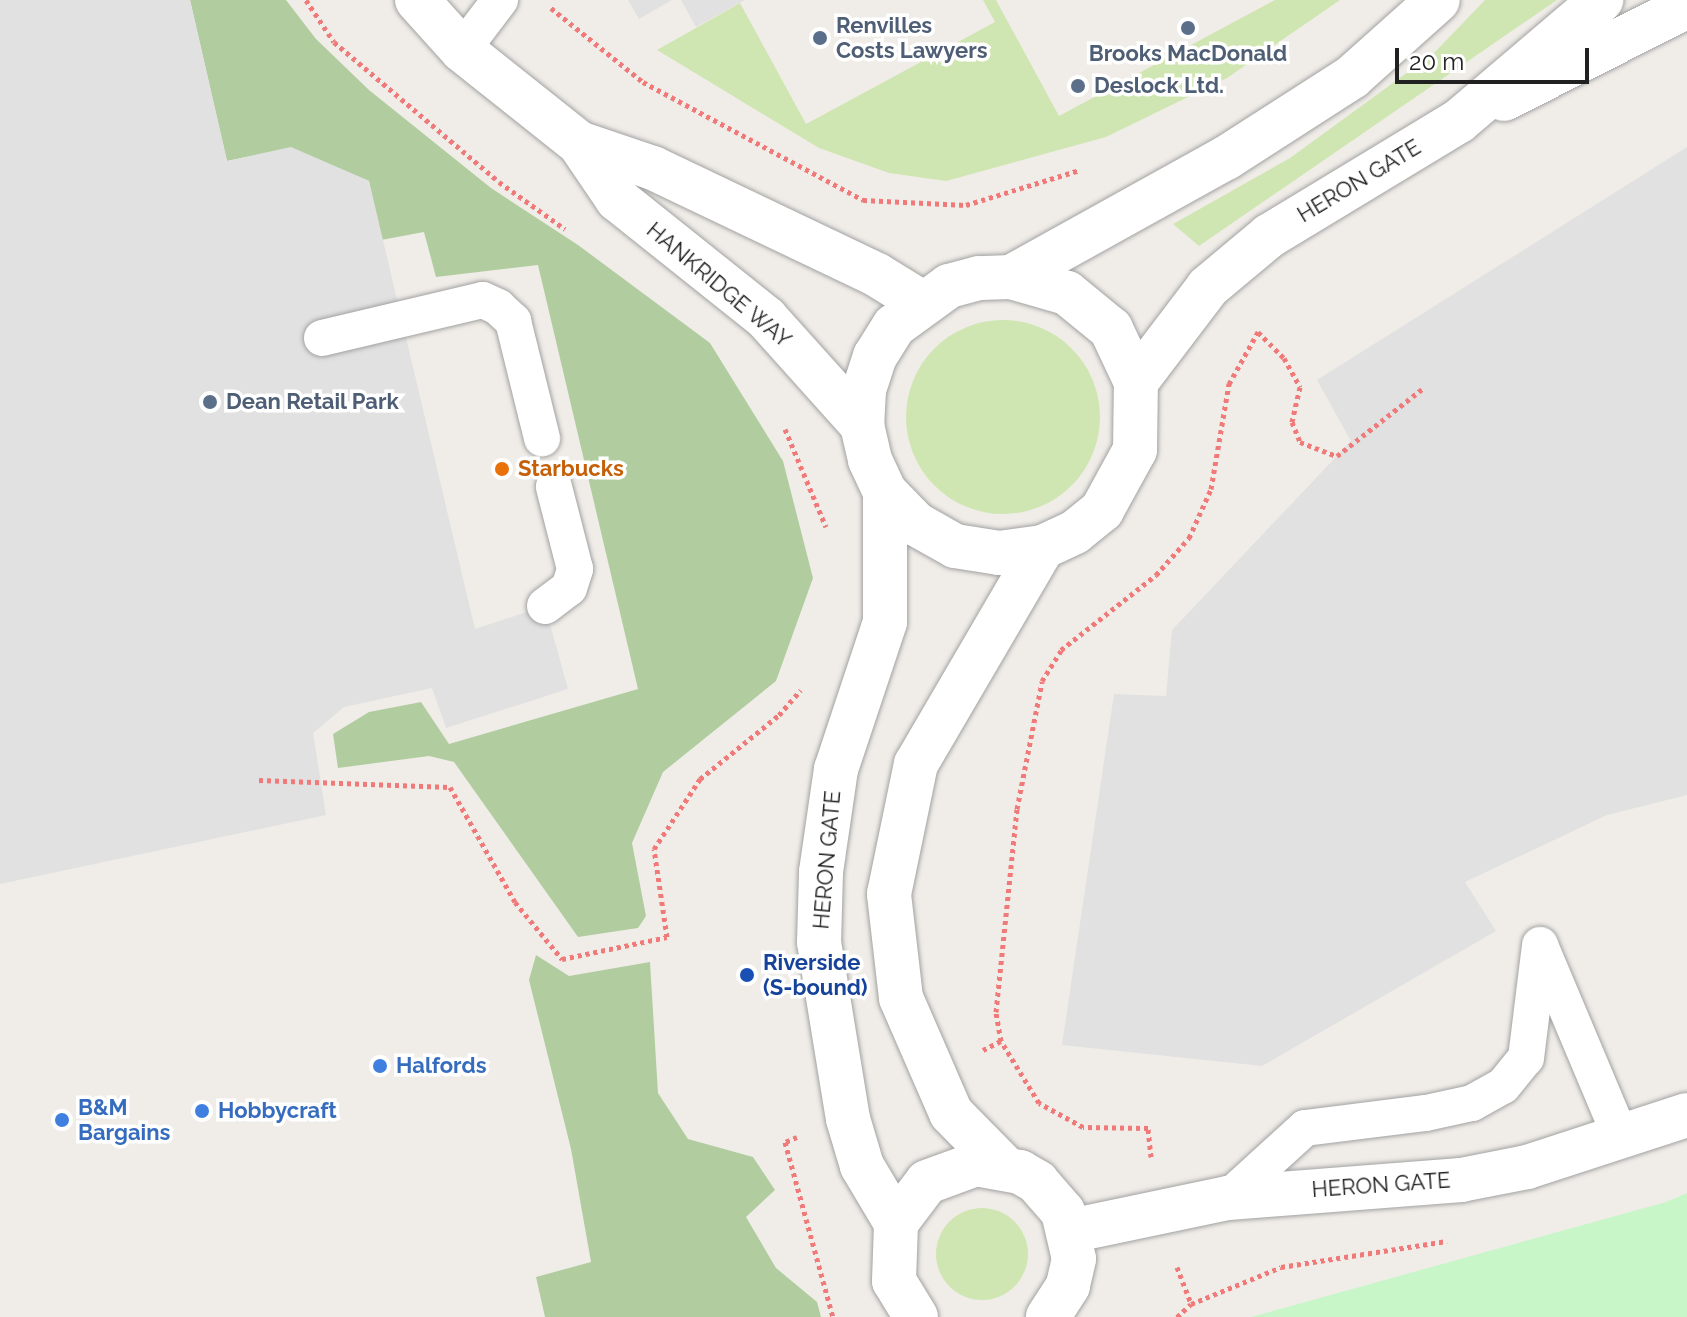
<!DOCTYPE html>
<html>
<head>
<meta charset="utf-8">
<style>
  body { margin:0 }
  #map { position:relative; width:1687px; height:1317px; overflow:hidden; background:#f0ede8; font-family:Raleway,sans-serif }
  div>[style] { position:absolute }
  .grass>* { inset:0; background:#d0e6b2 }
  .round { border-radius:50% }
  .forest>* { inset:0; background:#b1cda0 }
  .park>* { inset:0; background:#c9f6c9 }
  .parking>* { inset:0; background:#e1e1e1 }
  .path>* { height:5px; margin-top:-2.5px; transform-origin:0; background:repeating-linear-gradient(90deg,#f07a79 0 4px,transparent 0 8px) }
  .roads { filter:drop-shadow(0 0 2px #a2a2a2) drop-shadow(0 0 2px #a2a2a2) }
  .service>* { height:36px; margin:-18px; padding:0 18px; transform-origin:18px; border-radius:18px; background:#fff }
  .minor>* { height:44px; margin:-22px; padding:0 22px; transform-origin:22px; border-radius:22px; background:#fff }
  .dots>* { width:22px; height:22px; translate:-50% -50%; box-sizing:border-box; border:4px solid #fff; border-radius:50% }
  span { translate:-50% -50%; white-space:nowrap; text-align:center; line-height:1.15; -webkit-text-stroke:7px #fff; paint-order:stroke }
  .service-label { font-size:22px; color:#4e5e75; font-weight:700 }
  .left { translate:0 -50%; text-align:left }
  .street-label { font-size:22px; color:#212121 }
  .food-label { font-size:22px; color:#c56008; font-weight:700 }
  .transit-label { font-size:22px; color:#164399; font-weight:700 }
  .shop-label { font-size:22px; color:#366cbe; font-weight:700 }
  .scale { position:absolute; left:1395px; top:48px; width:194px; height:36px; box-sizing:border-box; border:4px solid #212121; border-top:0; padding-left:10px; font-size:24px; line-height:28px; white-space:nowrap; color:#212121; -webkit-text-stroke:6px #fff; paint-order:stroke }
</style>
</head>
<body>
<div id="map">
  <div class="grass">
    <div style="clip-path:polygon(983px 0,996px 0,1059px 116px,1275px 0,1340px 0,1227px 78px,1106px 137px,946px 181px,889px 173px,819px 148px,657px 50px,740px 3px,806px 124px,995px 22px)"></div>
    <div style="clip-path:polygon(1485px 0,1557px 0,1199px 246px,1173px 224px,1290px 158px,1434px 53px)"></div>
    <div class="round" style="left:906px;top:320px;width:194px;height:194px"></div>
    <div class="round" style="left:936px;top:1208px;width:92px;height:92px"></div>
  </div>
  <div class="forest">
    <div style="clip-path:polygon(190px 0,286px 0,316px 39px,369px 90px,491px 188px,578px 245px,710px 343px,783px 461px,813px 578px,776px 681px,663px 772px,632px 843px,646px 916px,638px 928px,578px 937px,454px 762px,429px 756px,338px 768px,333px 734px,369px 712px,421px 702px,449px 744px,638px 689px,538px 265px,436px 277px,424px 232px,381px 240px,369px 181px,291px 148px,227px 161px)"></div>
    <div style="clip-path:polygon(536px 955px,569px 976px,650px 962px,658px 1093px,688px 1139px,753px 1157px,775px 1190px,746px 1217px,776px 1268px,817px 1302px,821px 1317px,545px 1317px,536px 1277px,591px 1262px,571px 1149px,529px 980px)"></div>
  </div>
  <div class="park">
    <div style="clip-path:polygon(1687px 1193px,1687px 1317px,1251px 1317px,1666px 1202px)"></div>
  </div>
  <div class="parking">
    <div style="clip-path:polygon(0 0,190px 0,227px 161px,291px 147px,369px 181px,475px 629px,545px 606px,568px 689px,446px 728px,432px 688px,344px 707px,313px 733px,326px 815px,0 884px)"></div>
    <div style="clip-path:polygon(628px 0,672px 0,639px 19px)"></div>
    <div style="clip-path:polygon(681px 0,745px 0,696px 27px)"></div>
    <div style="clip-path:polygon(1687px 147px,1687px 795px,1607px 815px,1465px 882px,1496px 931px,1262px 1066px,1062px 1045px,1114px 694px,1166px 696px,1172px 630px,1351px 441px,1317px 380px)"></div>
  </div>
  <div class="path">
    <div style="left:306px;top:0;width:50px;rotate:56.3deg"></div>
    <div style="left:334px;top:42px;width:216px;rotate:40.3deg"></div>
    <div style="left:499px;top:182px;width:81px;rotate:35.5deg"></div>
    <div style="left:551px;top:8px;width:118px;rotate:38.8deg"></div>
    <div style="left:643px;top:82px;width:250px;rotate:28.2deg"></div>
    <div style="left:863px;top:200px;width:103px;rotate:2.8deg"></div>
    <div style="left:966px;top:205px;width:119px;rotate:-17.1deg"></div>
    <div style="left:785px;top:429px;width:106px;rotate:67.3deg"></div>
    <div style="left:259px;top:780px;width:191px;rotate:2.1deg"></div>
    <div style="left:450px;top:787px;width:132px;rotate:60.5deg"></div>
    <div style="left:515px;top:902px;width:74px;rotate:50.5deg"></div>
    <div style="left:562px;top:959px;width:107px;rotate:-11.8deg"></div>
    <div style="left:667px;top:937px;width:89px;rotate:-98.4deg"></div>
    <div style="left:654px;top:849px;width:84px;rotate:-56.7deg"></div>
    <div style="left:700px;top:779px;width:102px;rotate:-39deg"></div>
    <div style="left:779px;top:715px;width:33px;rotate:-49deg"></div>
    <div style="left:983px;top:1050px;width:20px;rotate:-27deg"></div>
    <div style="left:797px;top:1137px;width:13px;rotate:157deg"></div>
    <div style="left:785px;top:1142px;width:181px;rotate:74.7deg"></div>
    <div style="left:1151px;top:1157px;width:29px;rotate:-96deg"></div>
    <div style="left:1148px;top:1128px;width:65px;rotate:-179.1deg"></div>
    <div style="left:1083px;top:1127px;width:50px;rotate:-151.4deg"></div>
    <div style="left:1039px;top:1103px;width:73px;rotate:-121.5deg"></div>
    <div style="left:1001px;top:1041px;width:29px;rotate:-100deg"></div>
    <div style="left:996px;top:1012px;width:204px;rotate:-84.1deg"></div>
    <div style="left:1017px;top:809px;width:130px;rotate:-78.9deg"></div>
    <div style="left:1042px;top:681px;width:36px;rotate:-58deg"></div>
    <div style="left:1061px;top:650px;width:121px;rotate:-38.3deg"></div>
    <div style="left:1156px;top:575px;width:50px;rotate:-48.3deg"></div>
    <div style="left:1189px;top:538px;width:54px;rotate:-65.8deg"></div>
    <div style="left:1211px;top:489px;width:107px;rotate:-80.3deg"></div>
    <div style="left:1229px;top:384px;width:60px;rotate:-60.9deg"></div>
    <div style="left:1258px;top:332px;width:37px;rotate:45deg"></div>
    <div style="left:1284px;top:358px;width:33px;rotate:61deg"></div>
    <div style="left:1300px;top:387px;width:36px;rotate:103deg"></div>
    <div style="left:1292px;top:422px;width:22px;rotate:68deg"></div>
    <div style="left:1300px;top:442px;width:40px;rotate:21deg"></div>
    <div style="left:1337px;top:456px;width:108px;rotate:-38.2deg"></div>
    <div style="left:1177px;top:1267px;width:40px;rotate:69deg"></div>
    <div style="left:1177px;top:1317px;width:19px;rotate:-43deg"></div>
    <div style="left:1191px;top:1304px;width:97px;rotate:-22.3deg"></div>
    <div style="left:1281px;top:1267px;width:168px;rotate:-8.9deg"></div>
  </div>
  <div class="roads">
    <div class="service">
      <div style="left:462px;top:50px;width:63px;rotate:-52.8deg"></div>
      <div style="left:322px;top:338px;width:165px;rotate:-13.3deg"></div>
      <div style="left:483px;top:300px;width:17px;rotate:25deg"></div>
      <div style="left:498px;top:307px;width:21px;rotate:43deg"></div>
      <div style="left:513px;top:321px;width:121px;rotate:76.1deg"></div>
      <div style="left:545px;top:606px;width:30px;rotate:-37deg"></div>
      <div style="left:569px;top:588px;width:20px;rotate:-72deg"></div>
      <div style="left:575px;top:569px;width:85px;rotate:-104.4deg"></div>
      <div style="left:1542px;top:950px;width:202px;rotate:67.2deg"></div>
      <div style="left:1228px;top:1198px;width:104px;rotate:-42.3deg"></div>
      <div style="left:1305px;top:1128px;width:122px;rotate:-7.1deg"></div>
      <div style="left:1426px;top:1113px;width:47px;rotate:-12.3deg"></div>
      <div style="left:1472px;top:1103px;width:35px;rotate:-29deg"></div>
      <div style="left:1503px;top:1086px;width:36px;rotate:-51deg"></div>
      <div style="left:1526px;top:1058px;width:114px;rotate:-82.9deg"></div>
    </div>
    <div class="minor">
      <div style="left:417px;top:0;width:67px;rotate:48deg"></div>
      <div style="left:462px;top:50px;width:149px;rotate:38.5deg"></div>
      <div style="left:579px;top:143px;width:68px;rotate:55.8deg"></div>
      <div style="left:617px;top:199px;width:191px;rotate:38.6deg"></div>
      <div style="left:766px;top:318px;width:144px;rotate:48.1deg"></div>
      <div style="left:1504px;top:99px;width:205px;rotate:-26.9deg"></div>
      <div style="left:579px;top:143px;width:78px;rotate:18.7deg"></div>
      <div style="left:653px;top:168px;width:248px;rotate:25.5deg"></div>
      <div style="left:877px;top:275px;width:52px;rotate:31.5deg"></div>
      <div style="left:1011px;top:277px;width:246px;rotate:-29deg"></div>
      <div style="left:1226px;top:158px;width:150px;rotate:-32.7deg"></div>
      <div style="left:1352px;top:77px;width:115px;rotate:-41.8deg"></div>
      <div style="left:1136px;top:382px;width:59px;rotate:-115.3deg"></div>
      <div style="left:1111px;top:329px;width:57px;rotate:-140.7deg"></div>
      <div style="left:1067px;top:293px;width:58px;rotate:-164.1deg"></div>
      <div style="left:1011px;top:277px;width:32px;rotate:178deg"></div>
      <div style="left:979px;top:278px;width:31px;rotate:165deg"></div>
      <div style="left:949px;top:286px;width:68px;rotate:144deg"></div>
      <div style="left:894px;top:326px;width:36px;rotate:122deg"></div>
      <div style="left:875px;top:356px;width:36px;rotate:108deg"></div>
      <div style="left:864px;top:390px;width:35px;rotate:93deg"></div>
      <div style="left:862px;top:425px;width:36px;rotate:77deg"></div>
      <div style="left:870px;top:460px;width:35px;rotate:65deg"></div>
      <div style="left:885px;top:492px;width:45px;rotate:45.9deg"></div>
      <div style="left:916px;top:524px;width:45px;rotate:29.4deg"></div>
      <div style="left:955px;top:546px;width:45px;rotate:9deg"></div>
      <div style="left:999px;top:553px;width:44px;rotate:-7.8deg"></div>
      <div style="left:1043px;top:547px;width:35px;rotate:-25deg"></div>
      <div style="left:1075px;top:532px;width:35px;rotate:-39deg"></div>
      <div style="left:1102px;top:510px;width:68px;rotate:-61.2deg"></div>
      <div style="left:1135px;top:450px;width:68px;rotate:-89.2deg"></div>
      <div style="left:1136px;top:382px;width:119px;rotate:-52.8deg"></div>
      <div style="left:1208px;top:287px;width:80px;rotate:-39.9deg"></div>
      <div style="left:1269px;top:236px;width:222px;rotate:-31.2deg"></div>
      <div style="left:1459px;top:121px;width:187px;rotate:-40.4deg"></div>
      <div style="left:885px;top:492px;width:130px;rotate:90deg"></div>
      <div style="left:885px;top:622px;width:155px;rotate:108.4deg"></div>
      <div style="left:836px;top:769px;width:104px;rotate:98.3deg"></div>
      <div style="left:821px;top:872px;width:70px;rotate:91.6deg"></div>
      <div style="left:819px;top:942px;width:179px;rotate:80.7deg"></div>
      <div style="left:848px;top:1119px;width:49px;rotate:73.4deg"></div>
      <div style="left:862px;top:1166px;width:66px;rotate:59.2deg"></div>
      <div style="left:1003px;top:1166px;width:74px;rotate:-134.5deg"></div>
      <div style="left:951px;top:1113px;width:125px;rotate:-113.5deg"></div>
      <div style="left:901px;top:998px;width:105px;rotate:-96.6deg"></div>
      <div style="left:889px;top:894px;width:133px;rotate:-78.3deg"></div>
      <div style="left:916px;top:764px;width:251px;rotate:-59.7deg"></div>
      <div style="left:1070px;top:1231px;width:161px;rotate:-11.8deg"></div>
      <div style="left:1228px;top:1198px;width:234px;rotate:-4.4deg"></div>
      <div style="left:1461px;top:1180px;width:67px;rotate:-11.1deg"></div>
      <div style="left:1527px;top:1167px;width:168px;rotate:-18deg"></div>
      <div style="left:916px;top:1317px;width:42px;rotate:-121.4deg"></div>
      <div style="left:894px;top:1281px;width:58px;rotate:-88deg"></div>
      <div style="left:896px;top:1223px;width:51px;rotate:-52.9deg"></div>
      <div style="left:927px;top:1182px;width:52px;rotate:-20.2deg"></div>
      <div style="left:976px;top:1164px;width:45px;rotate:10.3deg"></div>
      <div style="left:1020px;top:1172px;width:20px;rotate:30deg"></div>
      <div style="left:1037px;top:1182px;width:40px;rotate:49deg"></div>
      <div style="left:1063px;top:1212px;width:48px;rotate:76.8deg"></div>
      <div style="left:1074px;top:1259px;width:28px;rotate:103deg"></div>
      <div style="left:1068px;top:1286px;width:37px;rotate:123deg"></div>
    </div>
  </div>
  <div class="dots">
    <div style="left:1188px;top:28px;background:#5c6f8a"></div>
    <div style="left:820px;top:38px;background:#5c6f8a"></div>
    <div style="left:1078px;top:86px;background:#5c6f8a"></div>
    <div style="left:210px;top:402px;background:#5c6f8a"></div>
    <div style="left:502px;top:469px;background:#e8710a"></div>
    <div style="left:747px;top:975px;background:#1a4fb4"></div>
    <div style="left:380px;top:1066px;background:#3f7fe0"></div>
    <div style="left:202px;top:1111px;background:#3f7fe0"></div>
    <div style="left:62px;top:1120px;background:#3f7fe0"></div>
  </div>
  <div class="service-label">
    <span class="left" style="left:836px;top:38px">Renvilles<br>Costs Lawyers</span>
    <span style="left:1188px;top:54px">Brooks MacDonald</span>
    <span class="left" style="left:1094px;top:86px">Deslock Ltd.</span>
    <span class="left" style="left:226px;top:402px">Dean Retail Park</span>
  </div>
  <div class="street-label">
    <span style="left:1359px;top:181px;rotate:-31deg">HERON GATE</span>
    <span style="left:719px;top:285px;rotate:40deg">HANKRIDGE WAY</span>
    <span style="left:827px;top:860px;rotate:-85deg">HERON GATE</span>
    <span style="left:1381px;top:1185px;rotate:-4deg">HERON GATE</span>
  </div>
  <div class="food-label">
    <span class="left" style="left:518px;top:469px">Starbucks</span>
  </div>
  <div class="transit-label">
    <span class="left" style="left:763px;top:975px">Riverside<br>(S-bound)</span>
  </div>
  <div class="shop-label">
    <span class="left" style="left:396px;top:1066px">Halfords</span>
    <span class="left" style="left:78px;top:1120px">B&amp;M<br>Bargains</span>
    <span class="left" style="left:218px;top:1111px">Hobbycraft</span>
  </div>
  <div class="scale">20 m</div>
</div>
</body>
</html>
